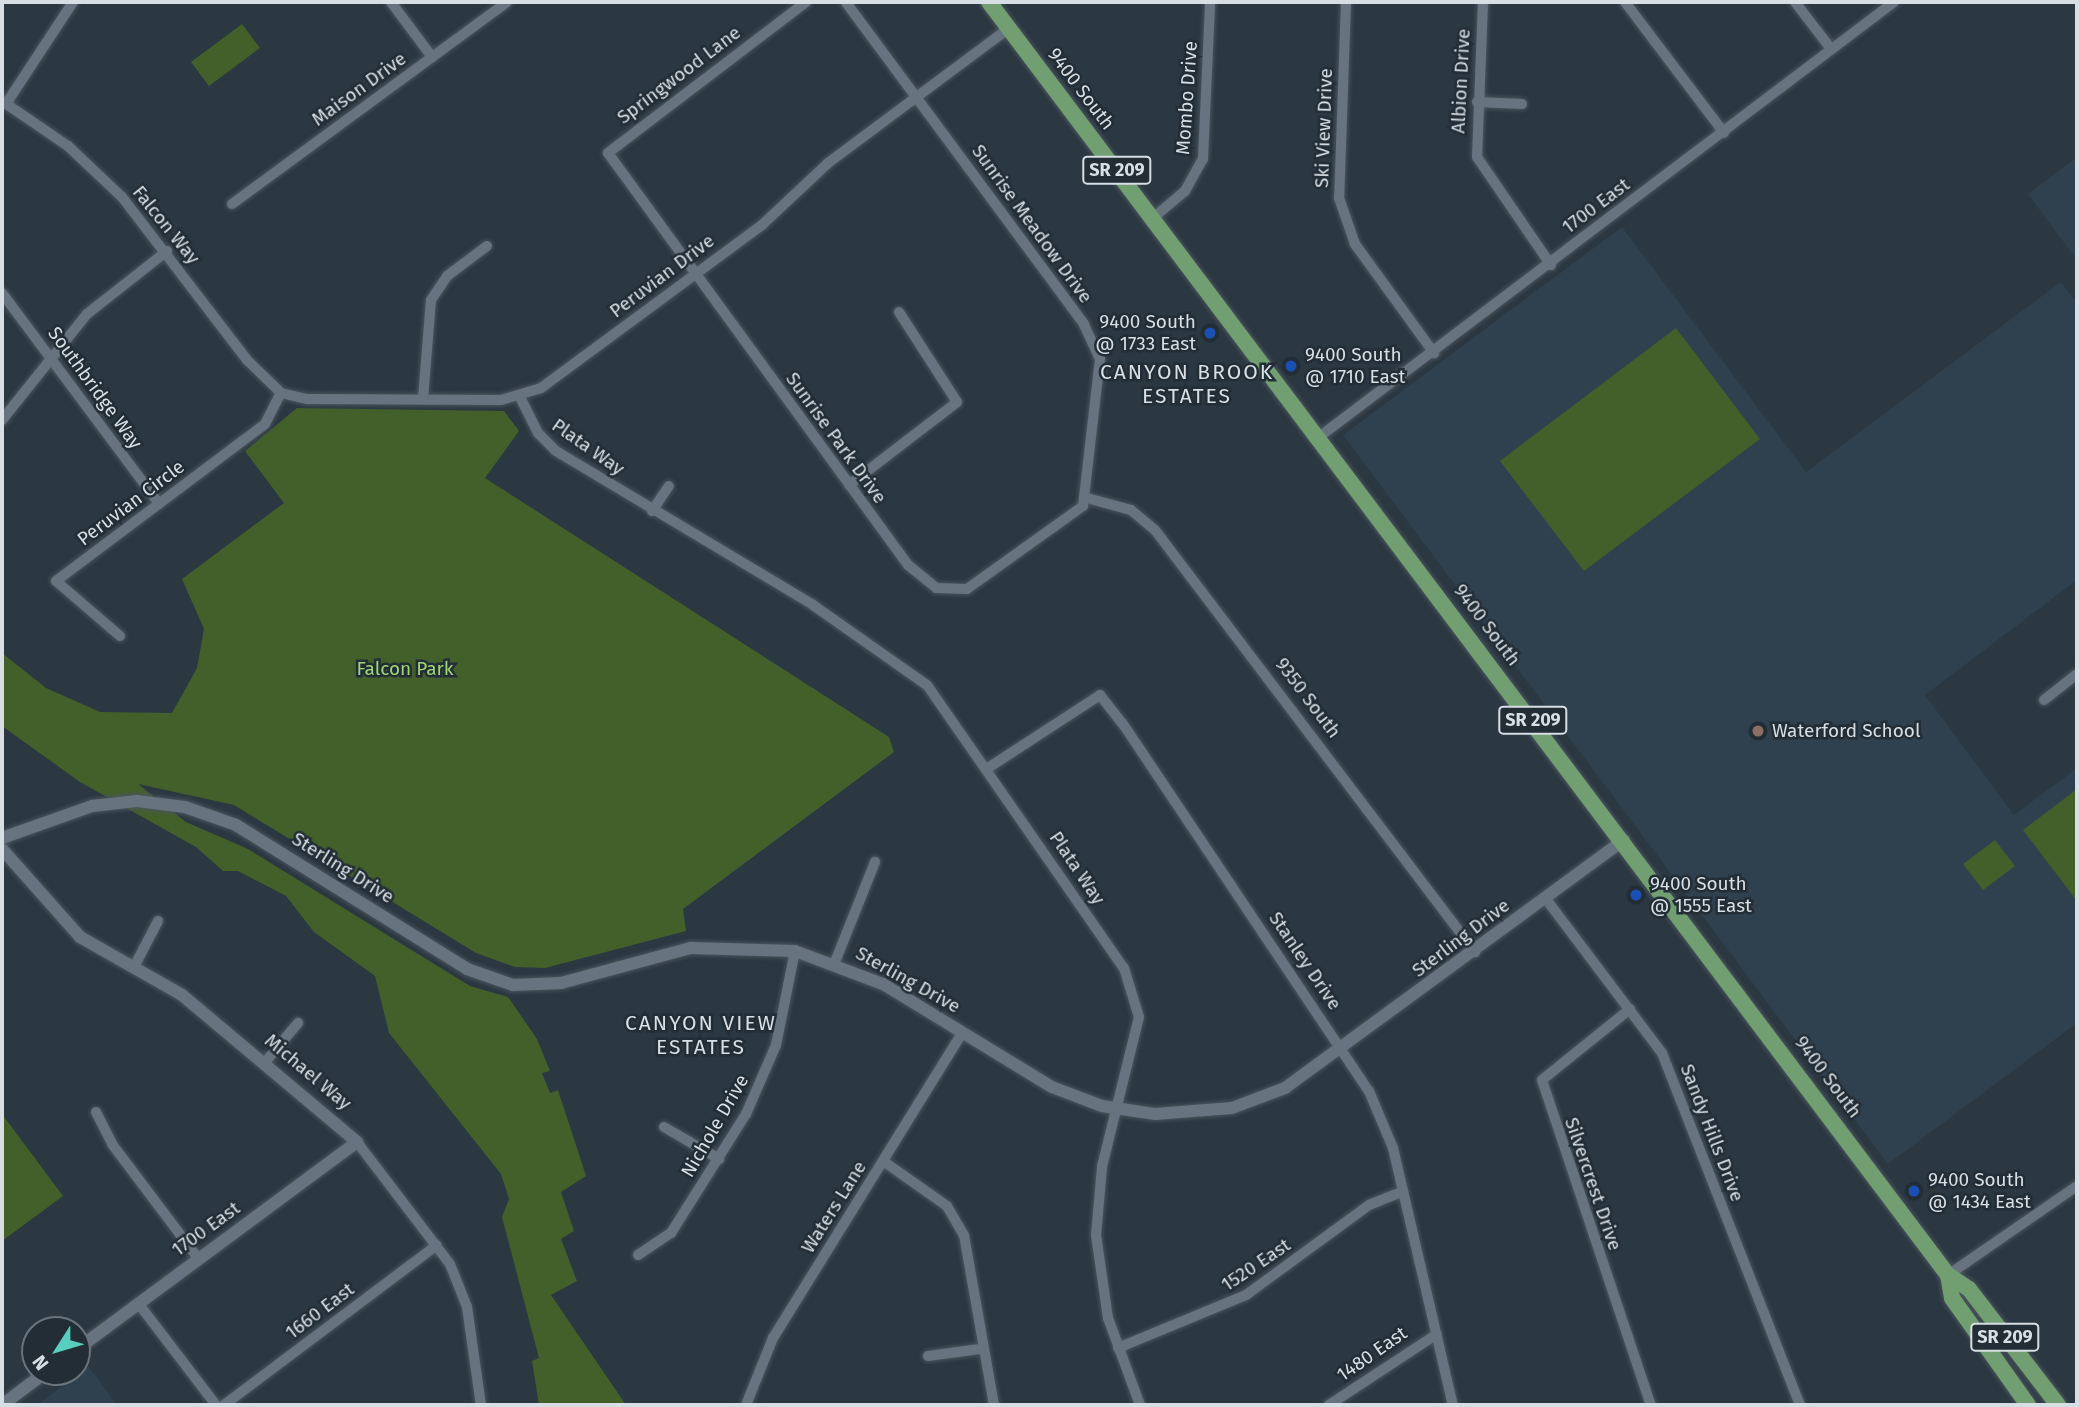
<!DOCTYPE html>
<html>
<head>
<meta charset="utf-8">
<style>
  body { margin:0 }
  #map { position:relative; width:2079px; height:1407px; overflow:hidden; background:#2b3741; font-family:"Fira Sans",sans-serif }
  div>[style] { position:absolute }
  .built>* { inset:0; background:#2f414f }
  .green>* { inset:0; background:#43602b }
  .roads { filter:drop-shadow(0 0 2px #4a545c) drop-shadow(0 0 2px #4a545c) }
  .minor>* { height:10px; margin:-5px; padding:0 5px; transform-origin:5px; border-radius:5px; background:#67747f }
  .tertiary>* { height:12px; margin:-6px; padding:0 6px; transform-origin:6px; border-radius:6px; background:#67747f }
  .primary>* { height:16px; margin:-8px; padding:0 8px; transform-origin:8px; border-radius:8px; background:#729f71 }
  .dots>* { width:19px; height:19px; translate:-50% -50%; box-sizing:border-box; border:4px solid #222d36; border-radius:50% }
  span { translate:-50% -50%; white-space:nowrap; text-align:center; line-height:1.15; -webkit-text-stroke:5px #222d36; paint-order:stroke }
  .shield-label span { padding:2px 5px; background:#222d36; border:2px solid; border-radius:5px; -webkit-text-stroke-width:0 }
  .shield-label { font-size:18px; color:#d7dee4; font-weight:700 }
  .street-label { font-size:19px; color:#d7dee4 }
  .poi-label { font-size:19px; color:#d7dee4 }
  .right { translate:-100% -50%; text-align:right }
  .left { translate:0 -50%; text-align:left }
  .park-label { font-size:19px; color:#a0d674 }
  .neighbourhood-label { font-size:21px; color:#d7dee4; letter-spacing:2px }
  .frame { position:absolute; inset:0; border:4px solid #d7dee4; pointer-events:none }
  .north { position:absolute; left:21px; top:1316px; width:70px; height:70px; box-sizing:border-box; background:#222d36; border:2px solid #6a747c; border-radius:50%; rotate:233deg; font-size:19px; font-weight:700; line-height:28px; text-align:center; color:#d7dee4 }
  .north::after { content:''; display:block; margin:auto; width:24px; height:32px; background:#59cebf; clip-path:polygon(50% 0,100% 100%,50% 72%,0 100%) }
</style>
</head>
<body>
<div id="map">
  <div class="built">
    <div style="clip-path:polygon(2077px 157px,2077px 260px,2028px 194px)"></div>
    <div style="clip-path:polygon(1622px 227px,1806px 472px,2061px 282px,2077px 303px,2077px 580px,1925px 695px,2014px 815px,2077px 768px,2077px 1023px,1888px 1164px,1343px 435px)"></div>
    <div style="clip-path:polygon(89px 1367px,117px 1405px,37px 1405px,88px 1367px)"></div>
  </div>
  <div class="green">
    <div style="clip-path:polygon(242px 24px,260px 48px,209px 86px,191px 62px)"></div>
    <div style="clip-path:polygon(1676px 328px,1760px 439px,1584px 571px,1500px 461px)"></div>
    <div style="clip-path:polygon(297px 408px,504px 411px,519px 431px,485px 478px,889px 737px,894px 752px,683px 909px,686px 931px,545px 968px,515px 967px,476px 953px,234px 805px,138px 784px,186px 822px,248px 849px,470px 986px,508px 997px,537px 1039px,550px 1071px,542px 1073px,550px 1093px,558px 1090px,586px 1176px,561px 1192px,574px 1231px,561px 1239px,577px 1281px,551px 1295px,626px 1405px,539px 1405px,532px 1361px,539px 1358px,502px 1217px,509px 1199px,501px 1174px,389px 1033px,375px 976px,314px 932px,286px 896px,238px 871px,223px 871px,196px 847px,80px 782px,2px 726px,2px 653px,46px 688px,100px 712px,172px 713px,197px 668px,204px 629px,182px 579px,284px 503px,245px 451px)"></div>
    <div style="clip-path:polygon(2077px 789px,2077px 901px,2023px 830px)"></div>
    <div style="clip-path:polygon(1995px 840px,2015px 866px,1983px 890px,1963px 864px)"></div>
    <div style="clip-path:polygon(2px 1114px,63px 1196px,2px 1241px)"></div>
  </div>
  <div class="roads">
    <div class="minor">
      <div style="left:391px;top:2px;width:69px;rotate:53.3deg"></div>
      <div style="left:806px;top:2px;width:249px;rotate:142.7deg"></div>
      <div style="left:608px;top:153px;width:510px;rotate:53.94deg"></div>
      <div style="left:908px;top:565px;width:36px;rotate:39deg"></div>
      <div style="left:936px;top:588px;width:31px;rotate:2deg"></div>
      <div style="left:967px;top:589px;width:143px;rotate:-35.6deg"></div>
      <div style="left:1083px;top:506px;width:148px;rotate:-83.4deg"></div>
      <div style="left:1100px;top:359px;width:38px;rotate:-115deg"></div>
      <div style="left:1084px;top:324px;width:400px;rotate:-126.5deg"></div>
      <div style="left:1346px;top:2px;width:196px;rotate:92deg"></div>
      <div style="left:1339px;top:198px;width:49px;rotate:70.8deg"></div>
      <div style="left:1355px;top:244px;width:135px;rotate:54.1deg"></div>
      <div style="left:1483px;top:2px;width:155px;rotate:92.2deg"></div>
      <div style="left:1477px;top:157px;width:131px;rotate:55.6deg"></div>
      <div style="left:1625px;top:2px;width:164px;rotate:52.9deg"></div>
      <div style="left:1795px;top:2px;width:59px;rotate:52.5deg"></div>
      <div style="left:2px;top:101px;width:80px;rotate:34.3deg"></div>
      <div style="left:68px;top:146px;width:74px;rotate:43.4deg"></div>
      <div style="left:122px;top:197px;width:205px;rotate:52.5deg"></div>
      <div style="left:247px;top:360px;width:47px;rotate:44.1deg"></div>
      <div style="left:281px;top:393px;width:28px;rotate:13deg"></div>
      <div style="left:308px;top:399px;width:193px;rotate:0.3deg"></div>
      <div style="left:501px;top:400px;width:42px;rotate:-16.7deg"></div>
      <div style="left:541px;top:388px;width:275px;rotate:-36.4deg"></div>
      <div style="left:762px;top:225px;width:91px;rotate:-43.2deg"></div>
      <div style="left:828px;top:163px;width:226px;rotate:-36.7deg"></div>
      <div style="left:1477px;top:102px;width:45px;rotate:2.5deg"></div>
      <div style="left:6px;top:104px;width:122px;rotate:-56.7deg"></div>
      <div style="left:232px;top:204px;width:341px;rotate:-36.3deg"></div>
      <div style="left:1153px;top:218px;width:42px;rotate:-40.2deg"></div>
      <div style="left:1185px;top:191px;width:37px;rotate:-61deg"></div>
      <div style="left:1203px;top:159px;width:157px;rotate:-87.4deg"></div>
      <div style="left:2px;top:293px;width:263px;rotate:53.3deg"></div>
      <div style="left:520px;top:397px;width:40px;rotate:63.4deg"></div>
      <div style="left:538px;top:433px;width:25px;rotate:45deg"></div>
      <div style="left:556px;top:451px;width:300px;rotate:30.9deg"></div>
      <div style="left:813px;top:605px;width:139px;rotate:35.1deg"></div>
      <div style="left:927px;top:685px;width:345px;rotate:55.2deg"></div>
      <div style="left:1124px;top:968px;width:51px;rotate:73deg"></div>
      <div style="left:1139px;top:1017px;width:154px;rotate:103.9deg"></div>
      <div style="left:1102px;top:1167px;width:68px;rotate:95deg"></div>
      <div style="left:1096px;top:1235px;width:84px;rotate:81.8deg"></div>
      <div style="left:1108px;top:1318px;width:93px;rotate:69.8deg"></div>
      <div style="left:423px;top:399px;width:99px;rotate:-85.4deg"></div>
      <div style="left:431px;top:300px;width:29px;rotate:-56deg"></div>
      <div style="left:447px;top:276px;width:50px;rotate:-36.9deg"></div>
      <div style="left:2px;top:420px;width:136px;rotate:-51.3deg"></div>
      <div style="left:87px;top:314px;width:102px;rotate:-38.2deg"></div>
      <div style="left:1319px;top:437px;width:721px;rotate:-37.11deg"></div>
      <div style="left:849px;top:485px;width:136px;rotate:-37.5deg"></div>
      <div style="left:957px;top:402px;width:107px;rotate:-122.8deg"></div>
      <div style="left:1087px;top:498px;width:46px;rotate:15.3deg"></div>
      <div style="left:1131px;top:510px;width:31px;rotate:40deg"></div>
      <div style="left:1155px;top:530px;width:530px;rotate:52.83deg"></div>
      <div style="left:652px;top:511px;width:30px;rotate:-56deg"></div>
      <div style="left:120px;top:636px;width:84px;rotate:-139.3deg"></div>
      <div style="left:56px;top:581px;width:261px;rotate:-36.9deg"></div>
      <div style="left:265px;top:424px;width:35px;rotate:-63deg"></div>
      <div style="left:2044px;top:700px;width:42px;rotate:-38.2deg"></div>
      <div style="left:988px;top:768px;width:134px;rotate:-33.1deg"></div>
      <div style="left:1100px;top:695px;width:37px;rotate:52deg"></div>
      <div style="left:1123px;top:724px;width:442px;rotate:56.2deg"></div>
      <div style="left:1369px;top:1091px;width:62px;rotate:67.2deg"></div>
      <div style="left:1393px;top:1148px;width:264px;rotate:76.9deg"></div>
      <div style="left:1546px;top:899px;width:193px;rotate:53deg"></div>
      <div style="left:1662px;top:1053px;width:378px;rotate:68.6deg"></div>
      <div style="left:835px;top:962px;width:108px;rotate:-68.2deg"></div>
      <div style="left:134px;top:967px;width:52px;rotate:-62.4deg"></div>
      <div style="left:1630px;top:1009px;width:113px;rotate:141.1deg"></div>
      <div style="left:1542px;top:1080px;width:343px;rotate:71.5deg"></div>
      <div style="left:266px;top:1061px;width:50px;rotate:-49.9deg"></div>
      <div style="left:96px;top:1112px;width:36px;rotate:63deg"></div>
      <div style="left:112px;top:1144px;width:143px;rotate:53deg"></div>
      <div style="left:664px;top:1127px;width:64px;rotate:30.2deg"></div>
      <div style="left:357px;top:1142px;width:153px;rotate:52.7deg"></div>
      <div style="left:450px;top:1264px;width:46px;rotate:68.4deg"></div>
      <div style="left:467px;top:1307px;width:99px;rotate:81.9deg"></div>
      <div style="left:883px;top:1161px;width:78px;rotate:35.1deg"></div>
      <div style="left:947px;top:1206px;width:34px;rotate:60deg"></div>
      <div style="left:964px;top:1235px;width:173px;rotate:80deg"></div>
      <div style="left:638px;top:1255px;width:40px;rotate:-34deg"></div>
      <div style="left:671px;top:1233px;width:141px;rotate:-57.8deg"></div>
      <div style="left:746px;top:1114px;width:75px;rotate:-66.5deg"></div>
      <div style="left:776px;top:1045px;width:96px;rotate:-78.6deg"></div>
      <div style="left:1948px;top:1275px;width:157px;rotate:-34.6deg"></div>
      <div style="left:138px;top:1303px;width:128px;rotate:52.6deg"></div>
      <div style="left:1118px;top:1348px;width:139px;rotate:-22.5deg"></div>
      <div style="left:1246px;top:1295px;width:152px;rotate:-36.2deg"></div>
      <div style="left:1369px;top:1205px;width:37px;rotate:-22deg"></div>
      <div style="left:928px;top:1356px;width:52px;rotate:-7.7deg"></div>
      <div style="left:224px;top:1405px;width:266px;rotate:-36.9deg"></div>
      <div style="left:746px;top:1405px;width:72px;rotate:-68.1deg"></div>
      <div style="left:773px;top:1338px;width:359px;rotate:-58.2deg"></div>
      <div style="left:1329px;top:1405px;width:129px;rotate:-33.3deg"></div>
    </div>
    <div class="tertiary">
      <div style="left:2px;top:838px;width:96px;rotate:-19.6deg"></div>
      <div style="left:92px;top:806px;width:45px;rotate:-6.3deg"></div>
      <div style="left:137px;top:801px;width:48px;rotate:7.1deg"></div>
      <div style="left:185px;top:807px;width:54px;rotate:19.4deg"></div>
      <div style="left:236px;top:825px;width:272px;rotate:31.9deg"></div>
      <div style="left:467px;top:969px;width:49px;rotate:19.2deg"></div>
      <div style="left:513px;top:985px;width:48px;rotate:-2.4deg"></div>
      <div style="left:561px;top:983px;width:135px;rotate:-15.1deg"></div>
      <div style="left:691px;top:948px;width:104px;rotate:1.7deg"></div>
      <div style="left:795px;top:951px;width:94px;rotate:20.6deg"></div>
      <div style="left:883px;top:984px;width:198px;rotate:31.4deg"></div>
      <div style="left:1052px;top:1087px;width:53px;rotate:20.8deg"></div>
      <div style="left:1102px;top:1106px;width:54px;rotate:8.6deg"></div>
      <div style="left:1155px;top:1114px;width:77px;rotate:-4.5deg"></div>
      <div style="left:1232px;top:1108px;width:57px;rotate:-20.7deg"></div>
      <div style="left:1285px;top:1088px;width:420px;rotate:-36.2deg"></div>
      <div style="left:2px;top:849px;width:118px;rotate:48.4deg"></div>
      <div style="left:80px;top:937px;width:117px;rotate:29.6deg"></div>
      <div style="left:182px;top:995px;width:229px;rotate:40deg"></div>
      <div style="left:357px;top:1142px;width:348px;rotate:143.5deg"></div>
      <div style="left:2px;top:1405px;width:55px;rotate:-36.9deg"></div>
    </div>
    <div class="primary">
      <div style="left:989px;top:2px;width:1594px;rotate:53.01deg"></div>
      <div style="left:1948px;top:1275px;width:25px;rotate:34deg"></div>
      <div style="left:1969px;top:1289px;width:146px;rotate:52.5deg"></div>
      <div style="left:1948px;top:1275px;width:23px;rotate:80deg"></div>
      <div style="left:1952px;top:1298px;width:131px;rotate:54.6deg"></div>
    </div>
  </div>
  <div class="dots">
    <div style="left:1210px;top:333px;background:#1a4fb4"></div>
    <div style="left:1291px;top:366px;background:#1a4fb4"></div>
    <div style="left:1758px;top:731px;background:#8d6e63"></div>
    <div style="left:1636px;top:895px;background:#1a4fb4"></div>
    <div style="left:1914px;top:1191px;background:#1a4fb4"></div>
  </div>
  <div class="shield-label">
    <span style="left:1117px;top:170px">SR 209</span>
    <span style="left:1533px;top:720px">SR 209</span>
    <span style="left:2005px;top:1337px">SR 209</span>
  </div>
  <div class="street-label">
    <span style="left:679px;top:75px;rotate:-37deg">Springwood Lane</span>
    <span style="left:1461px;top:81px;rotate:-87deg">Albion Drive</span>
    <span style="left:359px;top:89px;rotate:-36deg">Maison Drive</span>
    <span style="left:1081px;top:89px;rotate:53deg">9400 South</span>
    <span style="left:1187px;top:98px;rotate:-86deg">Mombo Drive</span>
    <span style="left:1324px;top:128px;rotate:-88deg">Ski View Drive</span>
    <span style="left:1596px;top:206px;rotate:-37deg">1700 East</span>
    <span style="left:1032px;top:224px;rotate:54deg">Sunrise Meadow Drive</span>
    <span style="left:166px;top:225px;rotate:51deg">Falcon Way</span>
    <span style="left:662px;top:276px;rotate:-37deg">Peruvian Drive</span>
    <span style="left:95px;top:388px;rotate:54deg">Southbridge Way</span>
    <span style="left:836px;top:438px;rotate:54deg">Sunrise Park Drive</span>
    <span style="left:588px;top:447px;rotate:35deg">Plata Way</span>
    <span style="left:131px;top:503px;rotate:-37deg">Peruvian Circle</span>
    <span style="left:1487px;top:625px;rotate:53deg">9400 South</span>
    <span style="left:1308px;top:698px;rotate:53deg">9350 South</span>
    <span style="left:343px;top:868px;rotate:32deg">Sterling Drive</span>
    <span style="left:1077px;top:868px;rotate:56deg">Plata Way</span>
    <span style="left:1461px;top:938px;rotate:-37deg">Sterling Drive</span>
    <span style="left:1305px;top:961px;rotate:56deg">Stanley Drive</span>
    <span style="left:908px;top:980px;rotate:29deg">Sterling Drive</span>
    <span style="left:308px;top:1072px;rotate:40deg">Michael Way</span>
    <span style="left:1828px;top:1077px;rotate:53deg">9400 South</span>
    <span style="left:715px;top:1126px;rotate:-60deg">Nichole Drive</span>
    <span style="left:1712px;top:1133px;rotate:69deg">Sandy Hills Drive</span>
    <span style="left:1593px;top:1184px;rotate:71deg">Silvercrest Drive</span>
    <span style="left:834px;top:1207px;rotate:-58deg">Waters Lane</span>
    <span style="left:206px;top:1229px;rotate:-36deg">1700 East</span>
    <span style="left:1256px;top:1265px;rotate:-34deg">1520 East</span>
    <span style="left:320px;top:1311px;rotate:-37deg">1660 East</span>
    <span style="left:1372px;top:1354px;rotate:-35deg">1480 East</span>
  </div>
  <div class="poi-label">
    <span class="right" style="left:1196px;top:333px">9400 South<br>@ 1733 East</span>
    <span class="left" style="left:1305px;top:366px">9400 South<br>@ 1710 East</span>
    <span class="left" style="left:1772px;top:731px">Waterford School</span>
    <span class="left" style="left:1650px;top:895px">9400 South<br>@ 1555 East</span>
    <span class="left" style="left:1928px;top:1191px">9400 South<br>@ 1434 East</span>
  </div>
  <div class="park-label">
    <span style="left:405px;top:669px">Falcon Park</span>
  </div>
  <div class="neighbourhood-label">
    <span style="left:1187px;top:384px">CANYON BROOK<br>ESTATES</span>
    <span style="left:701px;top:1035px">CANYON VIEW<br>ESTATES</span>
  </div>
  <div class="frame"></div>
  <div class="north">N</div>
</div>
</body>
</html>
